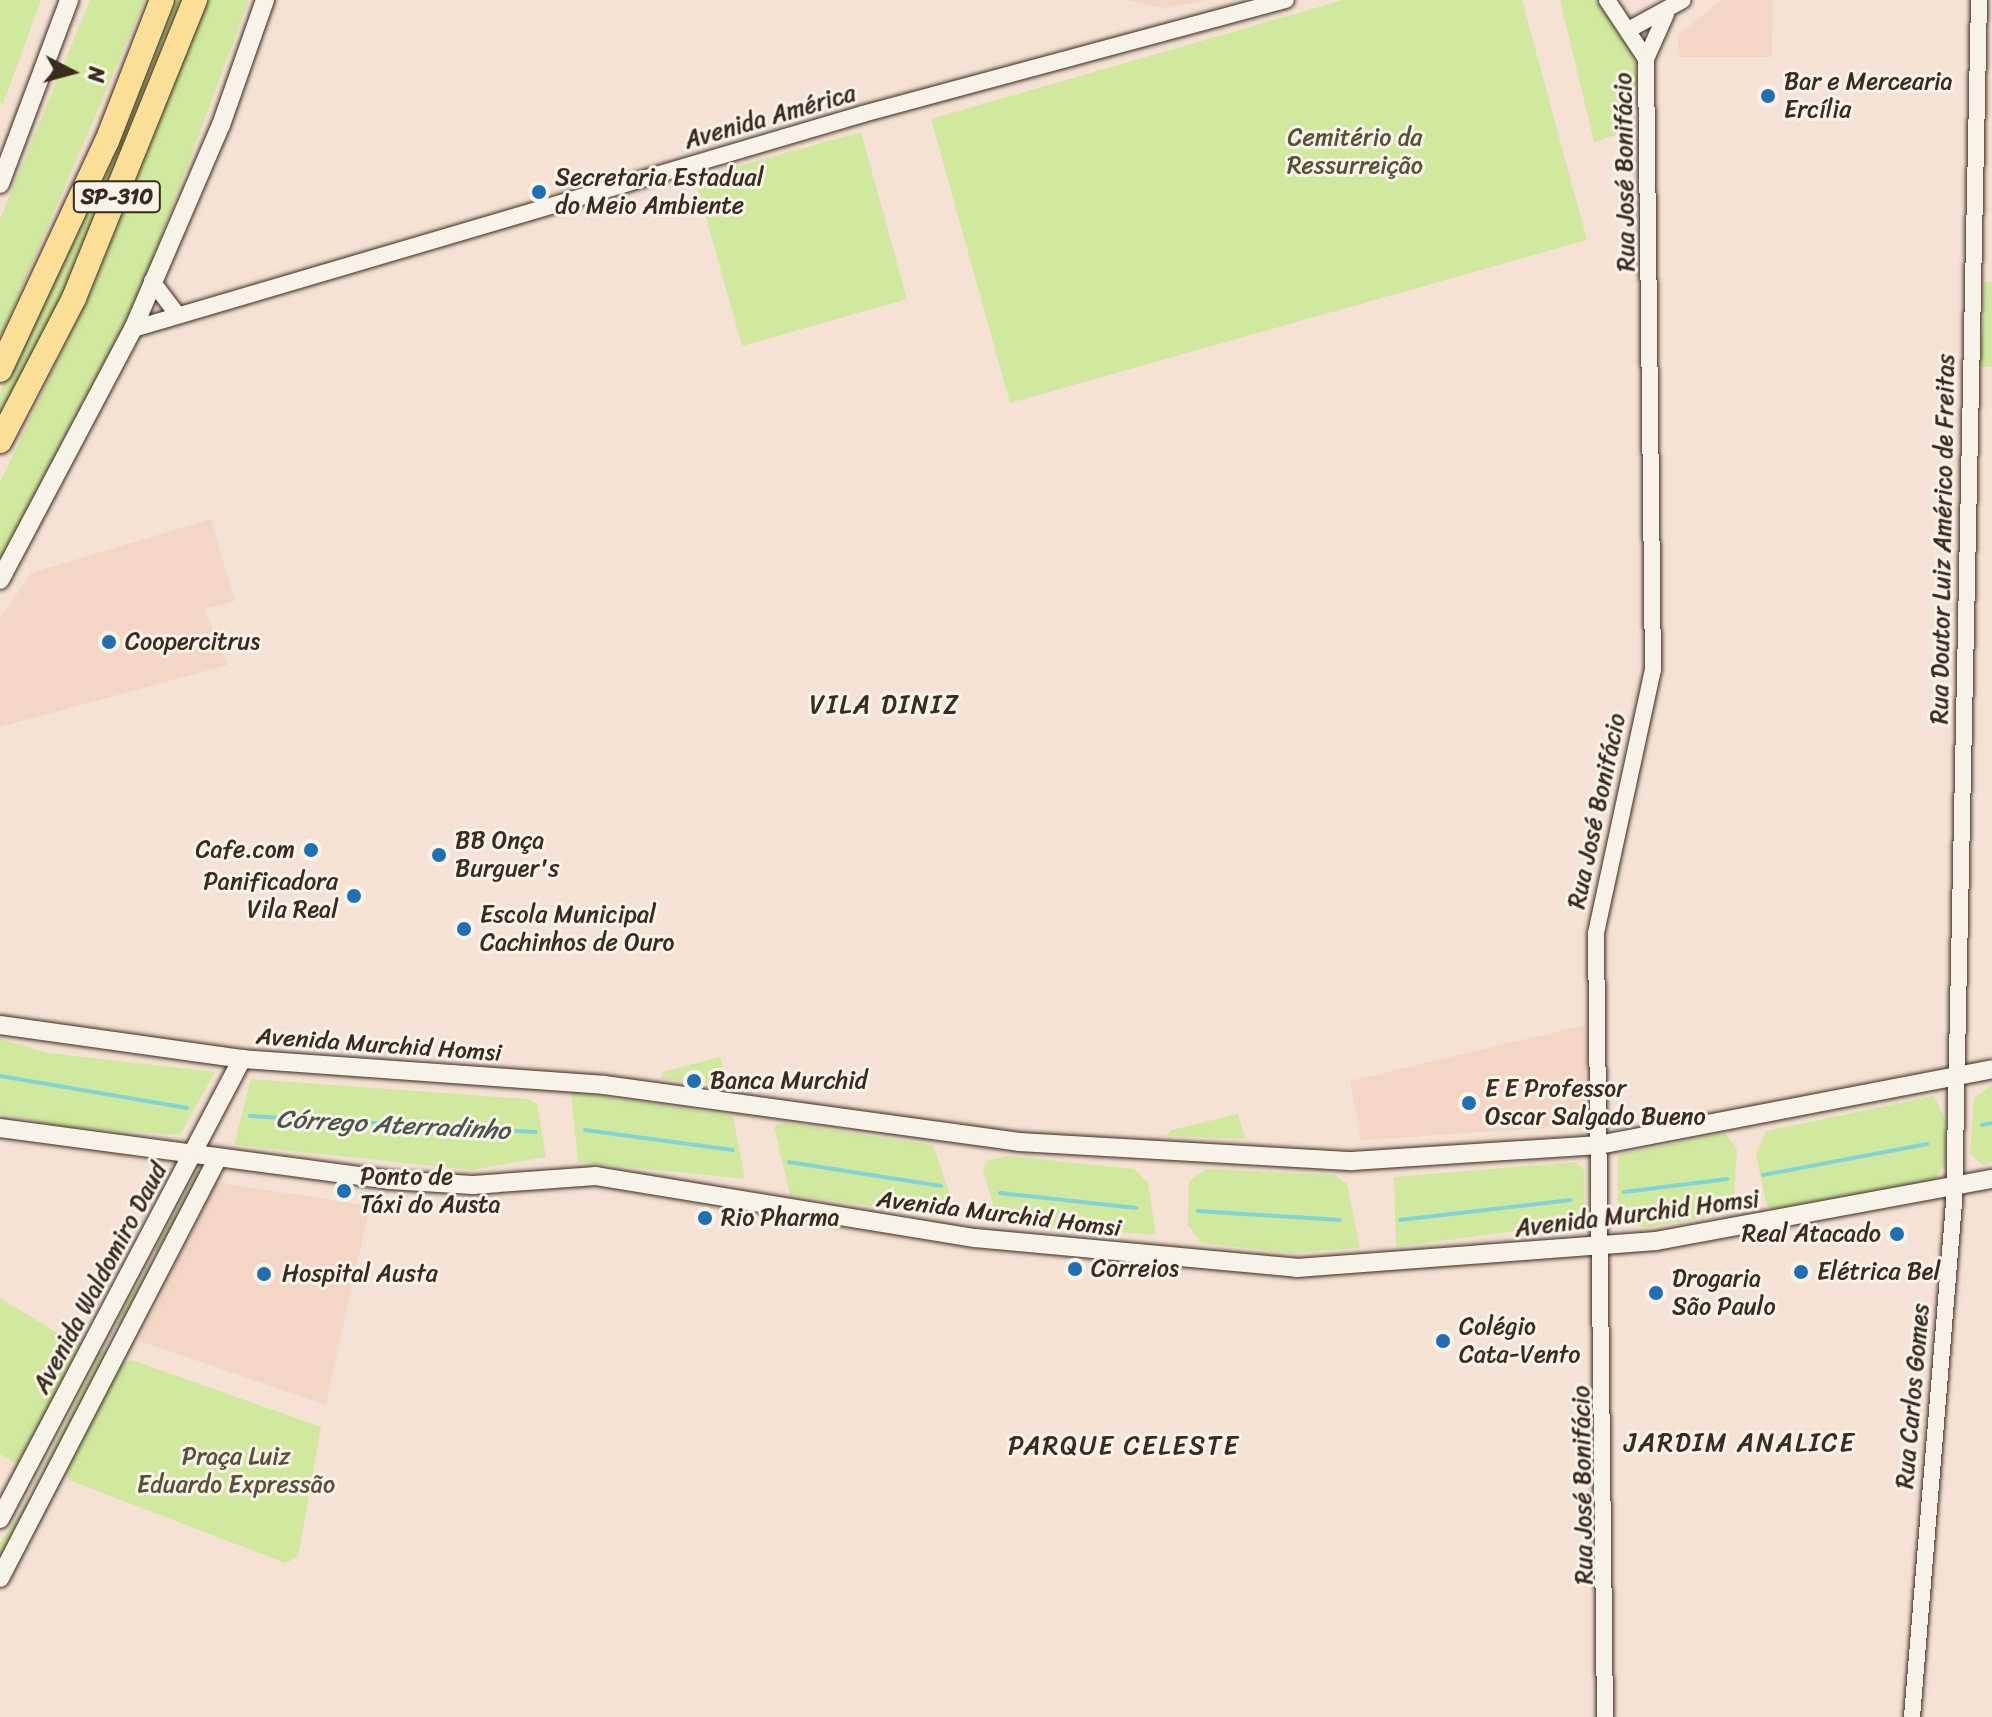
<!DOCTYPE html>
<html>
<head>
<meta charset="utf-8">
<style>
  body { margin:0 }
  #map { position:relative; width:1992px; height:1717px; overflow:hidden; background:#f5e2d4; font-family:Sriracha,sans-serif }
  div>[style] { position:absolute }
  .built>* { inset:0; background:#f4d6c6 }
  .green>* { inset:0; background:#d0e99f }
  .stream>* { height:4px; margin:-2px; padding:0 2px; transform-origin:2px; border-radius:2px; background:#82d4d9 }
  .roads { filter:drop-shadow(0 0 2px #3b2a1e) drop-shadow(0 0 2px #3b2a1e) }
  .tertiary>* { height:16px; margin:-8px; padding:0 8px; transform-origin:8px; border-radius:8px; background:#f7f3e8 }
  .secondary>* { height:18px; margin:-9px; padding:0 9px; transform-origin:9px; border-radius:9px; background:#f7f3e8 }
  .motorway>* { height:24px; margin:-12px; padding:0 12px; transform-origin:12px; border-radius:12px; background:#fbdf96 }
  .dots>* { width:22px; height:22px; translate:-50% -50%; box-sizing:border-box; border:4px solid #f7f3e8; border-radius:50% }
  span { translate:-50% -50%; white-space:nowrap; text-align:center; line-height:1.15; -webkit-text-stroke:6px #f7f3e8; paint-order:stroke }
  .shield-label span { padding:2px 6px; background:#f7f3e8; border:2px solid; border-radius:6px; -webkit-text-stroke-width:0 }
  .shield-label { font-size:22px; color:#3b2a1e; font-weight:700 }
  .poi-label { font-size:24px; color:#3b2a1e }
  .left { translate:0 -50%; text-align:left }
  .right { translate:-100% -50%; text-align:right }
  .street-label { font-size:24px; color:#3b2a1e }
  .park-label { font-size:24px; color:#595038 }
  .neighbourhood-label { font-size:26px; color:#3b2a1e; letter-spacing:2px }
  .water-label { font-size:26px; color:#4d544d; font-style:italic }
  .north { position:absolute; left:32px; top:32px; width:80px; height:80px; -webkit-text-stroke:6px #f7f3e8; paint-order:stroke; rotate:96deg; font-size:22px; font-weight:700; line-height:32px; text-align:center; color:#3b2a1e }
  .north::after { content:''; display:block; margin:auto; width:28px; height:36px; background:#3b2a1e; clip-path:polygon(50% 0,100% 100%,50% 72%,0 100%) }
</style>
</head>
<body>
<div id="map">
  <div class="built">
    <div style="clip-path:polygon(1127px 0,1204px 0,1165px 9px)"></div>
    <div style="clip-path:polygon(1722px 0,1773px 0,1772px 57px,1677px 57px,1679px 34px)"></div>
    <div style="clip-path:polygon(211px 519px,235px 601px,204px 609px,228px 665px,0 727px,0 619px,31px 573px)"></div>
    <div style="clip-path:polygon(1585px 1025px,1585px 1125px,1361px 1140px,1350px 1081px)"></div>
    <div style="clip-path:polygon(216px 1182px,370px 1206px,326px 1405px,139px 1341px)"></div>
  </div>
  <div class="green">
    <div style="clip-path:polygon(0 0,41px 0,3px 104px,0 102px)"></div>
    <div style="clip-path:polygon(90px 0,145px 0,0 338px,0 219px)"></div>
    <div style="clip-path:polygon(170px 0,188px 0,64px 301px,0 428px,0 393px)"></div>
    <div style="clip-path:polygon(205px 0,249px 0,139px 296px,0 561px,0 482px,91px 291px)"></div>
    <div style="clip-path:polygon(1343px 0,1522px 0,1587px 240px,1010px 403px,931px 119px)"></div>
    <div style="clip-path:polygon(1560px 0,1599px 0,1634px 55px,1638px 85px,1625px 87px,1625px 132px,1594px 142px)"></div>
    <div style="clip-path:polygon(861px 132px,907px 299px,742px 346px,695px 178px)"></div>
    <div style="clip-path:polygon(1985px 282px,1992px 282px,1992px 367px,1981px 367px)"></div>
    <div style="clip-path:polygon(0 1039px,49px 1053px,215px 1072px,180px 1135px,68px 1127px,0 1114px)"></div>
    <div style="clip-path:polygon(720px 1057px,729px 1085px,661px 1079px,663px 1072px)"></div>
    <div style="clip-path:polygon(251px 1079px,528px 1099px,537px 1104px,546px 1157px,471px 1170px,234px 1145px)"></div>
    <div style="clip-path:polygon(1992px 1085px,1992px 1162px,1983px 1165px,1970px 1154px,1974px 1098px)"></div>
    <div style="clip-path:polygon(571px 1092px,733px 1116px,745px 1179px,578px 1162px)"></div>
    <div style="clip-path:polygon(1934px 1096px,1946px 1121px,1945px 1163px,1935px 1179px,1772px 1209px,1766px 1204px,1756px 1154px,1766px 1131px)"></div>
    <div style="clip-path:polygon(1238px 1114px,1245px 1139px,1166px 1136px,1171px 1130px)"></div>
    <div style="clip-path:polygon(784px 1123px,933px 1145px,955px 1209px,937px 1215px,790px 1195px,774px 1126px)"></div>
    <div style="clip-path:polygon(1725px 1133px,1737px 1149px,1733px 1211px,1648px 1228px,1618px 1220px,1618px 1155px)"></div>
    <div style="clip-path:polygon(1008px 1156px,1134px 1169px,1148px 1183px,1156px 1235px,998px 1223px,983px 1169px,988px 1160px)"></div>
    <div style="clip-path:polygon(1576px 1162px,1584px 1170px,1585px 1222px,1396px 1247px,1394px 1177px)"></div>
    <div style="clip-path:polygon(1206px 1169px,1335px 1175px,1347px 1184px,1360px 1248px,1291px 1253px,1201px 1243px,1188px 1225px,1189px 1181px)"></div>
    <div style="clip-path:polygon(199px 1170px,205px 1170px,156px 1253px,155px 1249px)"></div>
    <div style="clip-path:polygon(150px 1264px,153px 1264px,117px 1329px,118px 1318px)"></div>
    <div style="clip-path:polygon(0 1298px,64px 1337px,70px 1329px,83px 1345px,17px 1464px,0 1454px)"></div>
    <div style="clip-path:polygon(107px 1350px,46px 1471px,42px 1470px,101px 1352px)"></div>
    <div style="clip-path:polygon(132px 1360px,321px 1427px,298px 1557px,285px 1563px,69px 1480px,66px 1465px,121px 1363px)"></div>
    <div style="clip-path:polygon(35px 1490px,36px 1493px,0 1566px,0 1543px)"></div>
  </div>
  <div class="stream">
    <div style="left:0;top:1076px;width:190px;rotate:9.7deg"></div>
    <div style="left:250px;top:1116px;width:286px;rotate:3.2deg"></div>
    <div style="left:1982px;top:1125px;width:10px;rotate:-11deg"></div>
    <div style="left:585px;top:1130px;width:149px;rotate:7.7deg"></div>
    <div style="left:789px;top:1162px;width:154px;rotate:9deg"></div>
    <div style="left:1763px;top:1175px;width:167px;rotate:-10.7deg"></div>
    <div style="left:1624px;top:1192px;width:104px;rotate:-7.2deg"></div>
    <div style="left:1000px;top:1193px;width:137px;rotate:6.3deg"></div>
    <div style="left:1198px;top:1211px;width:142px;rotate:3.6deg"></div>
    <div style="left:1400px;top:1220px;width:172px;rotate:-6.7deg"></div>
  </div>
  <div class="roads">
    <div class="tertiary">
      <div style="left:1607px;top:0;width:71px;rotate:56.5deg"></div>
      <div style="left:1630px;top:29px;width:60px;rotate:-28.7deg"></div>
      <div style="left:152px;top:281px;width:41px;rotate:52.9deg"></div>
      <div style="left:133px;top:329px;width:761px;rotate:-16.41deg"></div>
      <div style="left:863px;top:114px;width:438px;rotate:-15.1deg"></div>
      <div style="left:1605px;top:1717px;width:784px;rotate:-90.66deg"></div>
      <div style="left:1596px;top:933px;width:269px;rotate:-77.8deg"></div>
      <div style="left:1653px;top:670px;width:611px;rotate:-90.66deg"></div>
      <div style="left:1646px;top:59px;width:49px;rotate:-66deg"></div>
      <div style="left:1912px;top:1717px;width:516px;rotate:-85.33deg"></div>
      <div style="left:1954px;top:1203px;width:1203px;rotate:-88.81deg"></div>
    </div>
    <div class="secondary">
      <div style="left:0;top:184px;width:197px;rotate:-69.4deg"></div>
      <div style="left:0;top:580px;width:284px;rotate:-62.1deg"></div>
      <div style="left:133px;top:329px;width:222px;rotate:-66.7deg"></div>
      <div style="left:221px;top:125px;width:133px;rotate:-70.6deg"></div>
      <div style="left:0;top:1025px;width:244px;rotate:8deg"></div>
      <div style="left:242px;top:1059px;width:363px;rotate:4.1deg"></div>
      <div style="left:604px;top:1085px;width:419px;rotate:7.8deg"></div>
      <div style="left:1019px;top:1142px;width:334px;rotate:3.3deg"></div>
      <div style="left:1352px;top:1161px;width:248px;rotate:-3.7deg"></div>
      <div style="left:1599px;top:1145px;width:400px;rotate:-10.9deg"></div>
      <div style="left:0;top:1128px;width:392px;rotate:7.6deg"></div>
      <div style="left:389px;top:1180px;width:84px;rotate:3.4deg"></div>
      <div style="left:473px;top:1185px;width:123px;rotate:-4.2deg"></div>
      <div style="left:596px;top:1176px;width:384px;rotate:9.3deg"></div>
      <div style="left:975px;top:1238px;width:323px;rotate:5.3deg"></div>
      <div style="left:1297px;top:1268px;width:360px;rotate:-4.3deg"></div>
      <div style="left:1656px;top:1241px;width:342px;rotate:-10.5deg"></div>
      <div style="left:0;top:1519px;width:520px;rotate:-62.25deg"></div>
      <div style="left:0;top:1578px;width:471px;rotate:-62.6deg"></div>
    </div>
    <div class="motorway">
      <div style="left:0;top:370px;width:253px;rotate:-65deg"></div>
      <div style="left:107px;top:141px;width:151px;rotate:-68.7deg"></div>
      <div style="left:0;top:441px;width:161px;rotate:-62.6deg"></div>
      <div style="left:74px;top:298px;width:322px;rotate:-67.9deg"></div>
    </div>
  </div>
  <div class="dots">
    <div style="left:1768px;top:96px;background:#1f6fb2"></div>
    <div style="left:539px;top:192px;background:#1f6fb2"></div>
    <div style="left:109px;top:642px;background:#1f6fb2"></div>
    <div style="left:311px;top:850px;background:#1f6fb2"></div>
    <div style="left:439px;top:855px;background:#1f6fb2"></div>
    <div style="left:354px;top:896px;background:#1f6fb2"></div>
    <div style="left:464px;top:929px;background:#1f6fb2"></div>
    <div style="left:694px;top:1081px;background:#1f6fb2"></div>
    <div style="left:1469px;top:1103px;background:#1f6fb2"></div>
    <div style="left:344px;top:1191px;background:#1f6fb2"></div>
    <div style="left:705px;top:1218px;background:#1f6fb2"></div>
    <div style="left:1897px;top:1234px;background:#1f6fb2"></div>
    <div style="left:1075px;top:1269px;background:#1f6fb2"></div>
    <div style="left:1801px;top:1272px;background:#1f6fb2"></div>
    <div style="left:264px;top:1274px;background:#1f6fb2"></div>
    <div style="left:1656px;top:1293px;background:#1f6fb2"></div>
    <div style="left:1443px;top:1341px;background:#1f6fb2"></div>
  </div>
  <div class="shield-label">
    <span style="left:117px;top:197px">SP-310</span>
  </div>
  <div class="poi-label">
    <span class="left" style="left:1784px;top:96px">Bar e Mercearia<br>Ercília</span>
    <span class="left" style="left:555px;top:192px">Secretaria Estadual<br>do Meio Ambiente</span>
    <span class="left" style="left:125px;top:642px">Coopercitrus</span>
    <span class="left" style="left:455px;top:855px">BB Onça<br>Burguer's</span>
    <span class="right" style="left:295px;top:850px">Cafe.com</span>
    <span class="right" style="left:338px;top:896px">Panificadora<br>Vila Real</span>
    <span class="left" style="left:480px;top:929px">Escola Municipal<br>Cachinhos de Ouro</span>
    <span class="left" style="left:710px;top:1081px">Banca Murchid</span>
    <span class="left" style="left:1485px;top:1103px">E E Professor<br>Oscar Salgado Bueno</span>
    <span class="left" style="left:360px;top:1191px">Ponto de<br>Táxi do Austa</span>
    <span class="left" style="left:721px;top:1218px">Rio Pharma</span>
    <span class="right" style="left:1881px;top:1234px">Real Atacado</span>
    <span class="left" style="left:1091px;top:1269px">Correios</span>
    <span class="left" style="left:1817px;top:1272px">Elétrica Bel</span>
    <span class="left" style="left:282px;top:1274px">Hospital Austa</span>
    <span class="left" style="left:1672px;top:1293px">Drogaria<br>São Paulo</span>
    <span class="left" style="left:1459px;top:1341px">Colégio<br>Cata-Vento</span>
  </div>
  <div class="street-label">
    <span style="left:770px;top:117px;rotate:-16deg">Avenida América</span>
    <span style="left:1625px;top:172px;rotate:-91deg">Rua José Bonifácio</span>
    <span style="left:1943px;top:539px;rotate:-89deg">Rua Doutor Luiz Américo de Freitas</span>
    <span style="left:1597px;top:811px;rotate:-78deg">Rua José Bonifácio</span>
    <span style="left:379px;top:1045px;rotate:4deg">Avenida Murchid Homsi</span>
    <span style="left:999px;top:1214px;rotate:7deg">Avenida Murchid Homsi</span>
    <span style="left:1637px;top:1214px;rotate:-7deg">Avenida Murchid Homsi</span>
    <span style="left:100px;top:1278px;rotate:-62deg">Avenida Waldomiro Daud</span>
    <span style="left:1913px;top:1396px;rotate:-85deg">Rua Carlos Gomes</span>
    <span style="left:1583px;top:1485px;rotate:-91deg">Rua José Bonifácio</span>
  </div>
  <div class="park-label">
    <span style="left:1355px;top:152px">Cemitério da<br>Ressurreição</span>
    <span style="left:236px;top:1471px">Praça Luiz<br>Eduardo Expressão</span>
  </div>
  <div class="neighbourhood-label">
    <span style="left:885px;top:705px">VILA DINIZ</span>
    <span style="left:1740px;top:1443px">JARDIM ANALICE</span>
    <span style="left:1124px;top:1446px">PARQUE CELESTE</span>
  </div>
  <div class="water-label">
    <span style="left:393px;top:1125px;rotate:3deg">Córrego Aterradinho</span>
  </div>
  <div class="north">N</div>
</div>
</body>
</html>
